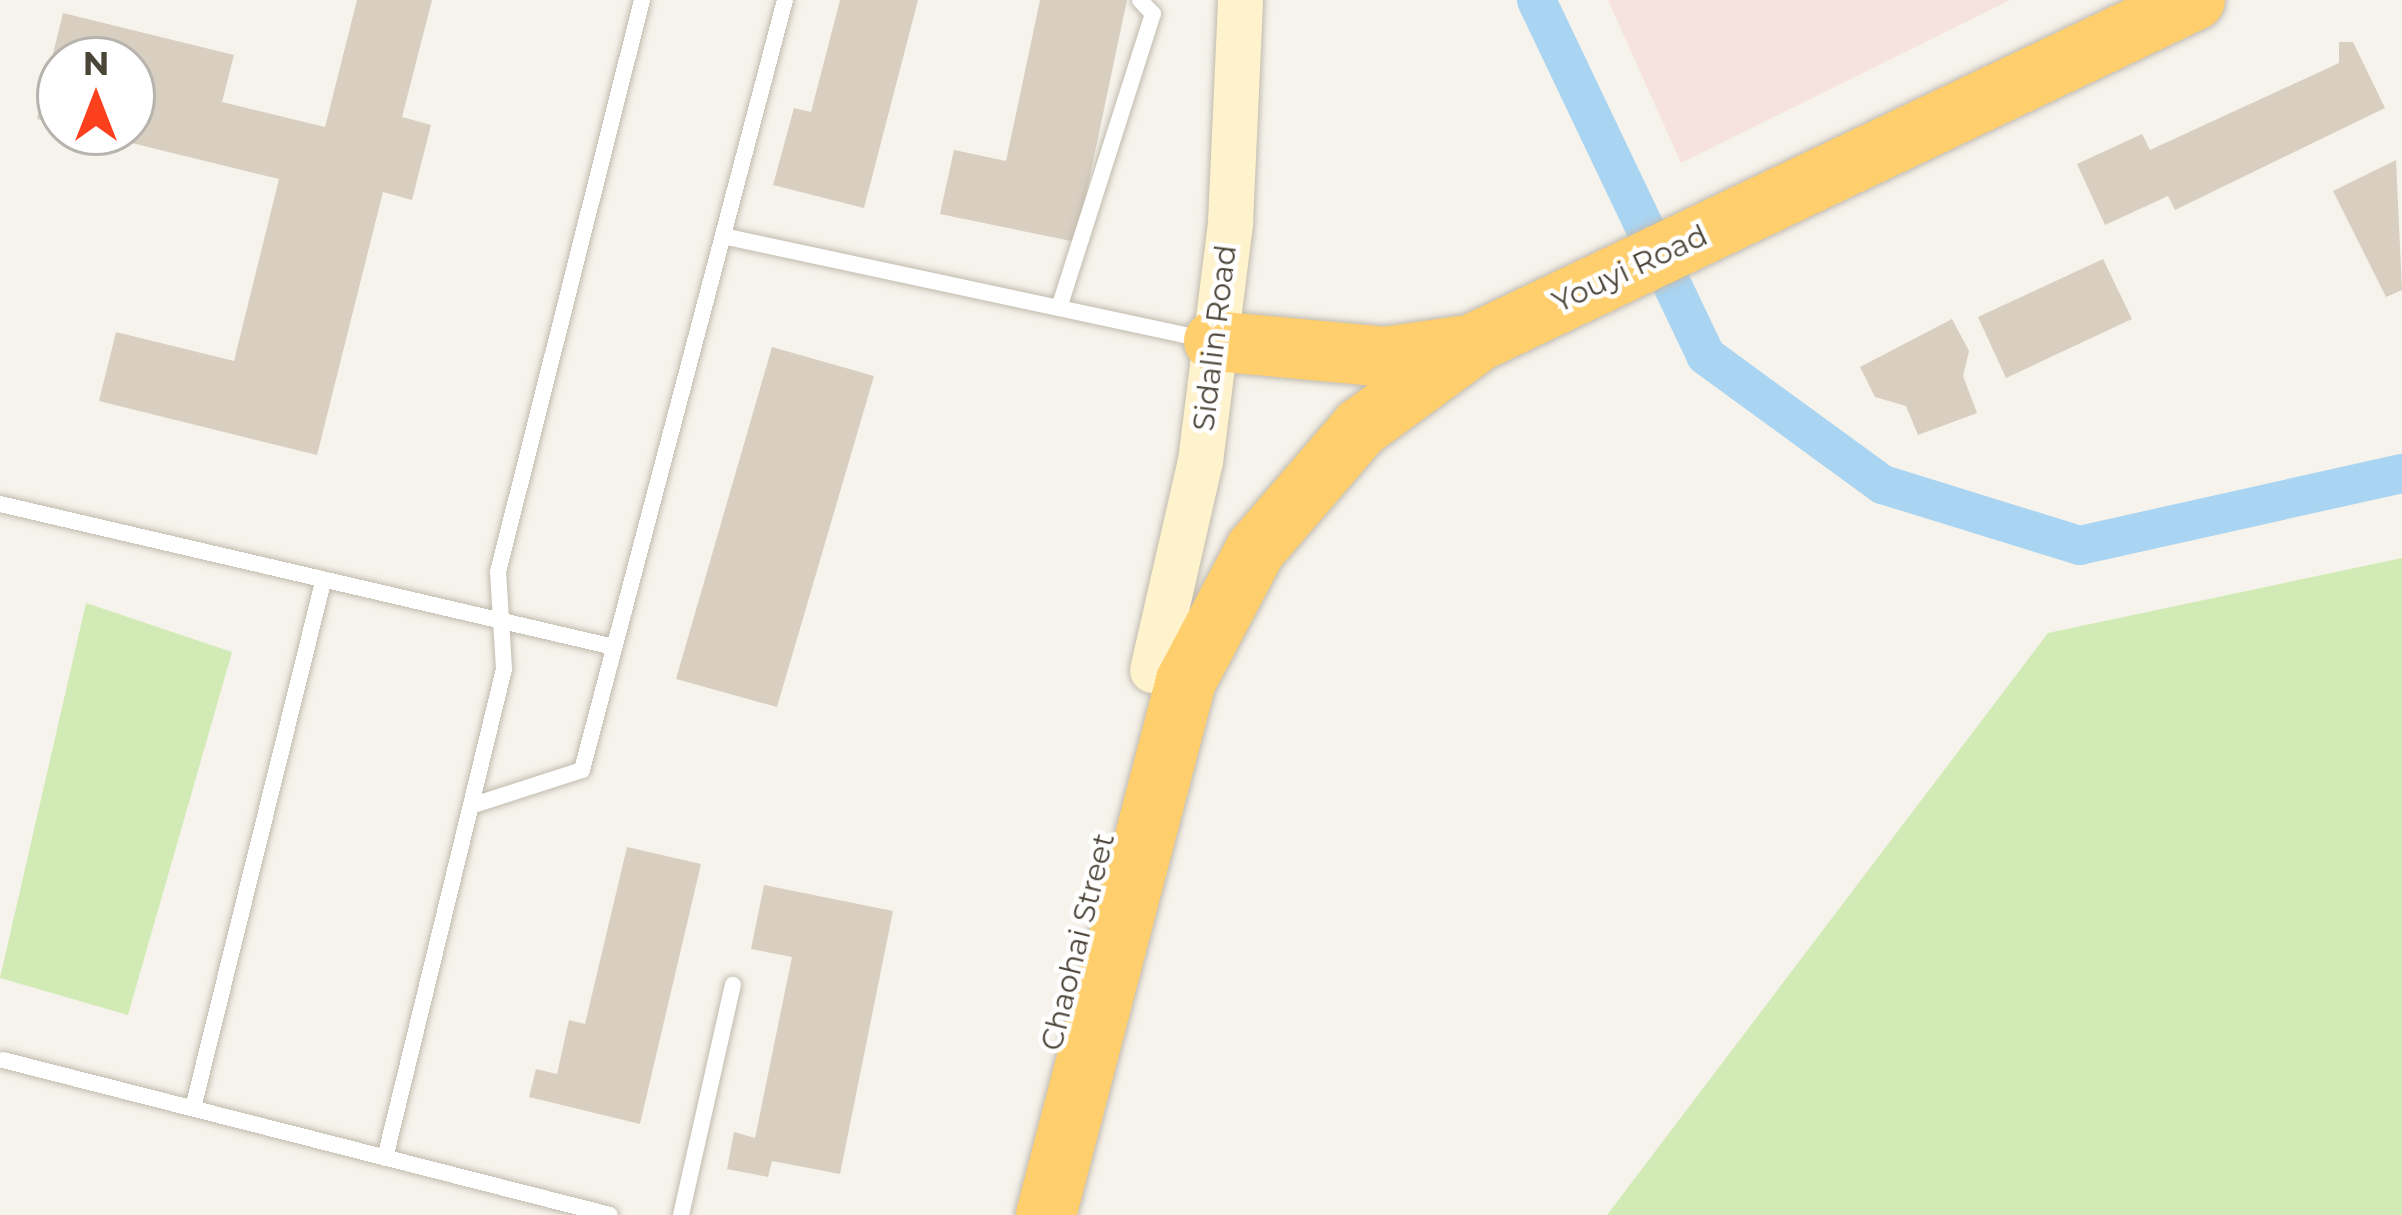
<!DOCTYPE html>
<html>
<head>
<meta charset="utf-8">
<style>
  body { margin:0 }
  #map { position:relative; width:2402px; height:1215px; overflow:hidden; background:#f6f3ec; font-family:Montserrat,sans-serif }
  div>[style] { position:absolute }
  .medical>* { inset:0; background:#f6e3e0 }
  .green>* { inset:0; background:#d2eab5 }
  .canal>* { height:39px; margin:-19.5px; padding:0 19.5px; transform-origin:19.5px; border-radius:19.5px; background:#a9d4f2 }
  .building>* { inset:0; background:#d8cfc1 }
  .roads { filter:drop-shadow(0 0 3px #c2bbae) drop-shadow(0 0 3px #c2bbae) }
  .lane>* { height:16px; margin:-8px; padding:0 8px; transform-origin:8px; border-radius:8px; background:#fff }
  .secondary>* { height:45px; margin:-22.5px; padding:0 22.5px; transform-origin:22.5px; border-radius:22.5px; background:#fff3cd }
  .highway>* { height:60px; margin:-30px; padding:0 30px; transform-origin:30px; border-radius:30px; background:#ffcf6e }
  span { translate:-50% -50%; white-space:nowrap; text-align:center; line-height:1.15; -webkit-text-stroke:9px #fff; paint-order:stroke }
  .street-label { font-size:30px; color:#4b4439 }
  .north { position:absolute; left:36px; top:36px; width:120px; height:120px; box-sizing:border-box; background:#fff; border:3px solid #b7b4b0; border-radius:50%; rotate:0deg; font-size:33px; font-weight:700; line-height:48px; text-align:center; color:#4b4439 }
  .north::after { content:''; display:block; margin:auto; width:42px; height:54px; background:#fc3f1d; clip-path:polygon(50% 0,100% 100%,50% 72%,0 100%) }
</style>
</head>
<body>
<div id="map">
  <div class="medical">
    <div style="clip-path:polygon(1608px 0,2010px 0,1681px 163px)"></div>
  </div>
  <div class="green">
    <div style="clip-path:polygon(2402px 558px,2402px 1215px,1607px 1215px,2048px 633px)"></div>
    <div style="clip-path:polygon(86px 603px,232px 652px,128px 1015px,0 978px)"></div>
  </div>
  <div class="canal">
    <div style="left:1536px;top:0;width:393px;rotate:64.5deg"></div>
    <div style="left:1705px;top:355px;width:219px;rotate:36.1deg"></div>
    <div style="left:1882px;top:484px;width:206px;rotate:17.2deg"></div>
    <div style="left:2079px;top:545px;width:331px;rotate:-12.6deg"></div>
  </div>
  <div class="building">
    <div style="clip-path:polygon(357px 0,432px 0,402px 117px,431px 125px,412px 200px,383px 192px,317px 455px,99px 401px,116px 332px,234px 361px,279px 179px,95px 134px,132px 132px,132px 60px,60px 60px,60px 125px,37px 119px,63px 13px,234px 55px,222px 102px,325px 127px)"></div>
    <div style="clip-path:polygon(840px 0,918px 0,864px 208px,773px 185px,794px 108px,811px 112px)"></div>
    <div style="clip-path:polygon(1040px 0,1127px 0,1076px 242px,940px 214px,954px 150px,1006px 161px)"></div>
    <div style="clip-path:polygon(2339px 42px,2353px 42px,2385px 108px,2175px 210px,2168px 196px,2105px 225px,2077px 164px,2142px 134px,2150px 150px,2339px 63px)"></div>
    <div style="clip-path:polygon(2396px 160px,2402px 290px,2386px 297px,2333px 191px)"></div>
    <div style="clip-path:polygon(2103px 259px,2132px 319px,2006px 378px,1978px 317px)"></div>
    <div style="clip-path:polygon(1952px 319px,1969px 351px,1963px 376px,1977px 413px,1918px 435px,1906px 406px,1875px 397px,1860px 367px)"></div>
    <div style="clip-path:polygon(772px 347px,874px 376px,777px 707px,676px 679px)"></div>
    <div style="clip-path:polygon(627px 847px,701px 864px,640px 1124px,529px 1097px,536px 1069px,557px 1074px,569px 1020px,585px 1024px)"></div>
    <div style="clip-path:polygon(764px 885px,893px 911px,840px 1174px,772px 1161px,768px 1177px,727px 1169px,734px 1132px,755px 1138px,792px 957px,751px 949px)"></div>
  </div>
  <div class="roads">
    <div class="lane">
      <div style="left:723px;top:236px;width:491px;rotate:12.1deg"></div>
      <div style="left:1059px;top:308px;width:309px;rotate:-72.3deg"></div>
      <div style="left:1153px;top:14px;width:19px;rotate:-133deg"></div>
      <div style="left:0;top:504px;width:630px;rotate:13.11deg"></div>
      <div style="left:477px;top:804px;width:110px;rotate:-17.9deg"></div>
      <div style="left:582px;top:770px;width:796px;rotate:-75.23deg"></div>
      <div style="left:3px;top:1060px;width:626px;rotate:14.32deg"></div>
      <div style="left:193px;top:1108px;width:538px;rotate:-76.12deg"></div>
      <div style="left:385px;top:1158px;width:503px;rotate:-76.32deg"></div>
      <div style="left:504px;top:669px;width:97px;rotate:-93.5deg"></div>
      <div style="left:498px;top:572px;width:590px;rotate:-75.87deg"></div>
      <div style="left:681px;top:1215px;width:236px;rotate:-77.3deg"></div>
    </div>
    <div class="secondary">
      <div style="left:1152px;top:670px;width:214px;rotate:-77.1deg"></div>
      <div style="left:1200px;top:461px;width:241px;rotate:-82.8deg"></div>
      <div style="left:1230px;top:222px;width:222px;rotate:-87.4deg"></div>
    </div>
    <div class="highway">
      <div style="left:1214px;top:341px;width:172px;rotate:5.3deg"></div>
      <div style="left:1385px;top:357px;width:77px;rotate:-8.2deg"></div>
      <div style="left:1046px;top:1215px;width:552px;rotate:-75.31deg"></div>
      <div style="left:1186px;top:681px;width:149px;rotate:-62.1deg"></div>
      <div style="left:1256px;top:549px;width:160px;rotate:-49.3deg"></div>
      <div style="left:1360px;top:428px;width:147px;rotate:-36.2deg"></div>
      <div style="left:1479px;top:341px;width:793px;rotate:-25.47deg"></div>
    </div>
  </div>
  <div class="street-label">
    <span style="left:1630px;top:269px;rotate:-25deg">Youyi Road</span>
    <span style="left:1215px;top:338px;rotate:-83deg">Sidalin Road</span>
    <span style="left:1078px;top:942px;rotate:-76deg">Chaohai Street</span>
  </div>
  <div class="north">N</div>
</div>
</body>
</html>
